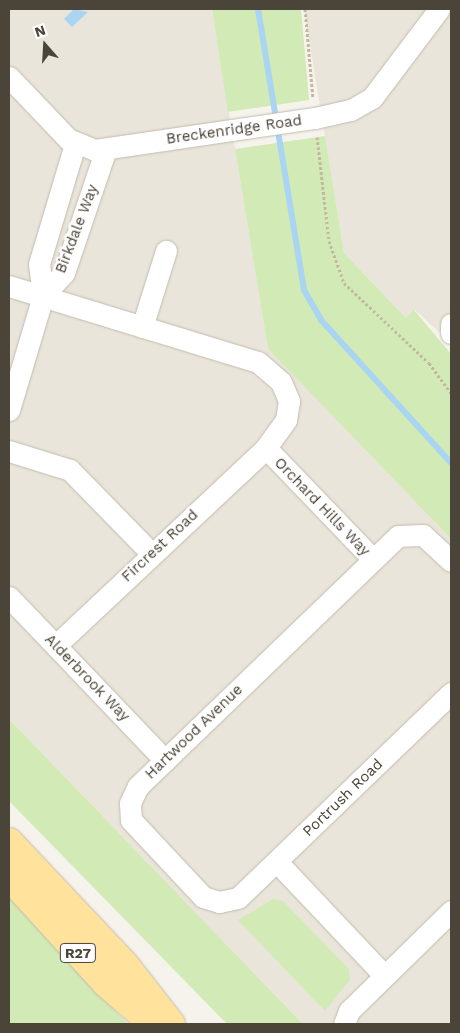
<!DOCTYPE html>
<html>
<head>
<meta charset="utf-8">
<style>
  body { margin:0 }
  #map { position:relative; width:460px; height:1033px; overflow:hidden; background:#f6f3ec; font-family:"Work Sans",sans-serif }
  div>[style] { position:absolute }
  .residential>* { inset:0; background:#eae5da }
  .green>* { inset:0; background:#d2eab5 }
  .water>* { inset:0; background:#a9d4f2 }
  .stream>* { height:6px; margin:-3px; padding:0 3px; transform-origin:3px; border-radius:3px; background:#a9d4f2 }
  .path>* { height:3px; margin-top:-1.5px; transform-origin:0; background:repeating-linear-gradient(90deg,#c4b79f 0 2.5px,transparent 0 5px) }
  .roads { filter:drop-shadow(0 0 1px #c2bbae) drop-shadow(0 0 1px #c2bbae) }
  .minor>* { height:21px; margin:-10.5px; padding:0 10.5px; transform-origin:10.5px; border-radius:10.5px; background:#fff }
  .primary>* { height:28px; margin:-14px; padding:0 14px; transform-origin:14px; border-radius:14px; background:#ffe39c }
  span { translate:-50% -50%; white-space:nowrap; text-align:center; line-height:1.15; -webkit-text-stroke:5px #fff; paint-order:stroke }
  .shield-label span { padding:1px 4px; background:#fff; border:1px solid; border-radius:4px; -webkit-text-stroke-width:0 }
  .shield-label { font-size:14px; color:#4b4439; font-weight:700 }
  .street-label { font-size:15px; color:#4b4439 }
  .frame { position:absolute; inset:0; border:10px solid #4b4439; pointer-events:none }
  .north { position:absolute; left:20px; top:20px; width:50px; height:50px; -webkit-text-stroke:4px #fff; paint-order:stroke; rotate:341deg; font-size:14px; font-weight:700; line-height:20px; text-align:center; color:#4b4439 }
  .north::after { content:''; display:block; margin:auto; width:18px; height:22px; background:#4b4439; clip-path:polygon(50% 0,100% 100%,50% 72%,0 100%) }
</style>
</head>
<body>
<div id="map">
  <div class="residential">
    <div style="clip-path:polygon(9px 9px,212px 9px,268px 349px,451px 539px,451px 1024px,303px 1024px,9px 719px)"></div>
    <div style="clip-path:polygon(304px 9px,451px 9px,451px 343px,415px 310px,406px 318px,344px 253px)"></div>
  </div>
  <div class="green">
    <div style="clip-path:polygon(212px 9px,301px 9px,309px 100px,228px 112px)"></div>
    <div style="clip-path:polygon(325px 136px,344px 253px,406px 318px,414px 310px,451px 354px,451px 539px,268px 349px,235px 149px)"></div>
    <div style="clip-path:polygon(9px 719px,303px 1024px,227px 1024px,9px 801px)"></div>
    <div style="clip-path:polygon(9px 896px,86px 981px,128px 1024px,9px 1023px)"></div>
    <div style="clip-path:polygon(273px 899px,283px 901px,349px 969px,350px 979px,325px 1011px,238px 920px)"></div>
  </div>
  <div class="water">
    <div style="clip-path:polygon(74px 9px,88px 12px,72px 27px,64px 19px)"></div>
  </div>
  <div class="stream">
    <div style="left:258px;top:9px;width:285px;rotate:80.7deg"></div>
    <div style="left:304px;top:290px;width:34px;rotate:60deg"></div>
    <div style="left:321px;top:320px;width:193px;rotate:47.7deg"></div>
  </div>
  <div class="path">
    <div style="left:305px;top:9px;width:89px;rotate:84.9deg"></div>
    <div style="left:317px;top:137px;width:105px;rotate:83.4deg"></div>
    <div style="left:329px;top:241px;width:45px;rotate:70.3deg"></div>
    <div style="left:344px;top:283px;width:117px;rotate:43.3deg"></div>
    <div style="left:429px;top:363px;width:37px;rotate:54deg"></div>
  </div>
  <div class="roads">
    <div class="minor">
      <div style="left:9px;top:77px;width:86px;rotate:46.4deg"></div>
      <div style="left:68px;top:139px;width:29px;rotate:22deg"></div>
      <div style="left:95px;top:150px;width:222px;rotate:-8.3deg"></div>
      <div style="left:315px;top:118px;width:37px;rotate:-13deg"></div>
      <div style="left:351px;top:110px;width:24px;rotate:-30deg"></div>
      <div style="left:372px;top:98px;width:111px;rotate:-53deg"></div>
      <div style="left:9px;top:286px;width:260px;rotate:17deg"></div>
      <div style="left:258px;top:362px;width:30px;rotate:41deg"></div>
      <div style="left:281px;top:382px;width:21px;rotate:67deg"></div>
      <div style="left:289px;top:401px;width:19px;rotate:99deg"></div>
      <div style="left:286px;top:420px;width:34px;rotate:126deg"></div>
      <div style="left:266px;top:448px;width:288px;rotate:136.8deg"></div>
      <div style="left:43px;top:296px;width:31px;rotate:-48deg"></div>
      <div style="left:64px;top:273px;width:131px;rotate:-71.3deg"></div>
      <div style="left:451px;top:324px;width:9px;rotate:90deg"></div>
      <div style="left:142px;top:327px;width:80px;rotate:-72.5deg"></div>
      <div style="left:9px;top:410px;width:119px;rotate:-73.4deg"></div>
      <div style="left:43px;top:296px;width:32px;rotate:-97deg"></div>
      <div style="left:39px;top:264px;width:125px;rotate:-73.3deg"></div>
      <div style="left:266px;top:448px;width:154px;rotate:46.1deg"></div>
      <div style="left:9px;top:451px;width:64px;rotate:17.3deg"></div>
      <div style="left:70px;top:470px;width:116px;rotate:45.7deg"></div>
      <div style="left:451px;top:561px;width:38px;rotate:-137deg"></div>
      <div style="left:423px;top:535px;width:25px;rotate:178deg"></div>
      <div style="left:398px;top:536px;width:361px;rotate:136.1deg"></div>
      <div style="left:138px;top:786px;width:19px;rotate:115deg"></div>
      <div style="left:130px;top:803px;width:17px;rotate:87deg"></div>
      <div style="left:131px;top:820px;width:105px;rotate:46.9deg"></div>
      <div style="left:203px;top:897px;width:17px;rotate:17deg"></div>
      <div style="left:219px;top:902px;width:19px;rotate:-12deg"></div>
      <div style="left:238px;top:898px;width:296px;rotate:-43.9deg"></div>
      <div style="left:9px;top:597px;width:226px;rotate:46.3deg"></div>
      <div style="left:277px;top:862px;width:156px;rotate:46.6deg"></div>
      <div style="left:344px;top:1024px;width:14px;rotate:-69deg"></div>
      <div style="left:349px;top:1011px;width:143px;rotate:-44.4deg"></div>
    </div>
    <div class="primary">
      <div style="left:9px;top:842px;width:168px;rotate:46.7deg"></div>
      <div style="left:124px;top:964px;width:76px;rotate:51.9deg"></div>
      <div style="left:9px;top:876px;width:144px;rotate:47.8deg"></div>
      <div style="left:106px;top:983px;width:62px;rotate:41.1deg"></div>
    </div>
  </div>
  <div class="shield-label">
    <span style="left:78px;top:953px">R27</span>
  </div>
  <div class="street-label">
    <span style="left:234px;top:130px;rotate:-8deg">Breckenridge Road</span>
    <span style="left:77px;top:229px;rotate:-69deg">Birkdale Way</span>
    <span style="left:322px;top:507px;rotate:46deg">Orchard Hills Way</span>
    <span style="left:160px;top:546px;rotate:-43deg">Fircrest Road</span>
    <span style="left:87px;top:678px;rotate:46deg">Alderbrook Way</span>
    <span style="left:194px;top:732px;rotate:-44deg">Hartwood Avenue</span>
    <span style="left:343px;top:798px;rotate:-44deg">Portrush Road</span>
  </div>
  <div class="frame"></div>
  <div class="north">N</div>
</div>
</body>
</html>
